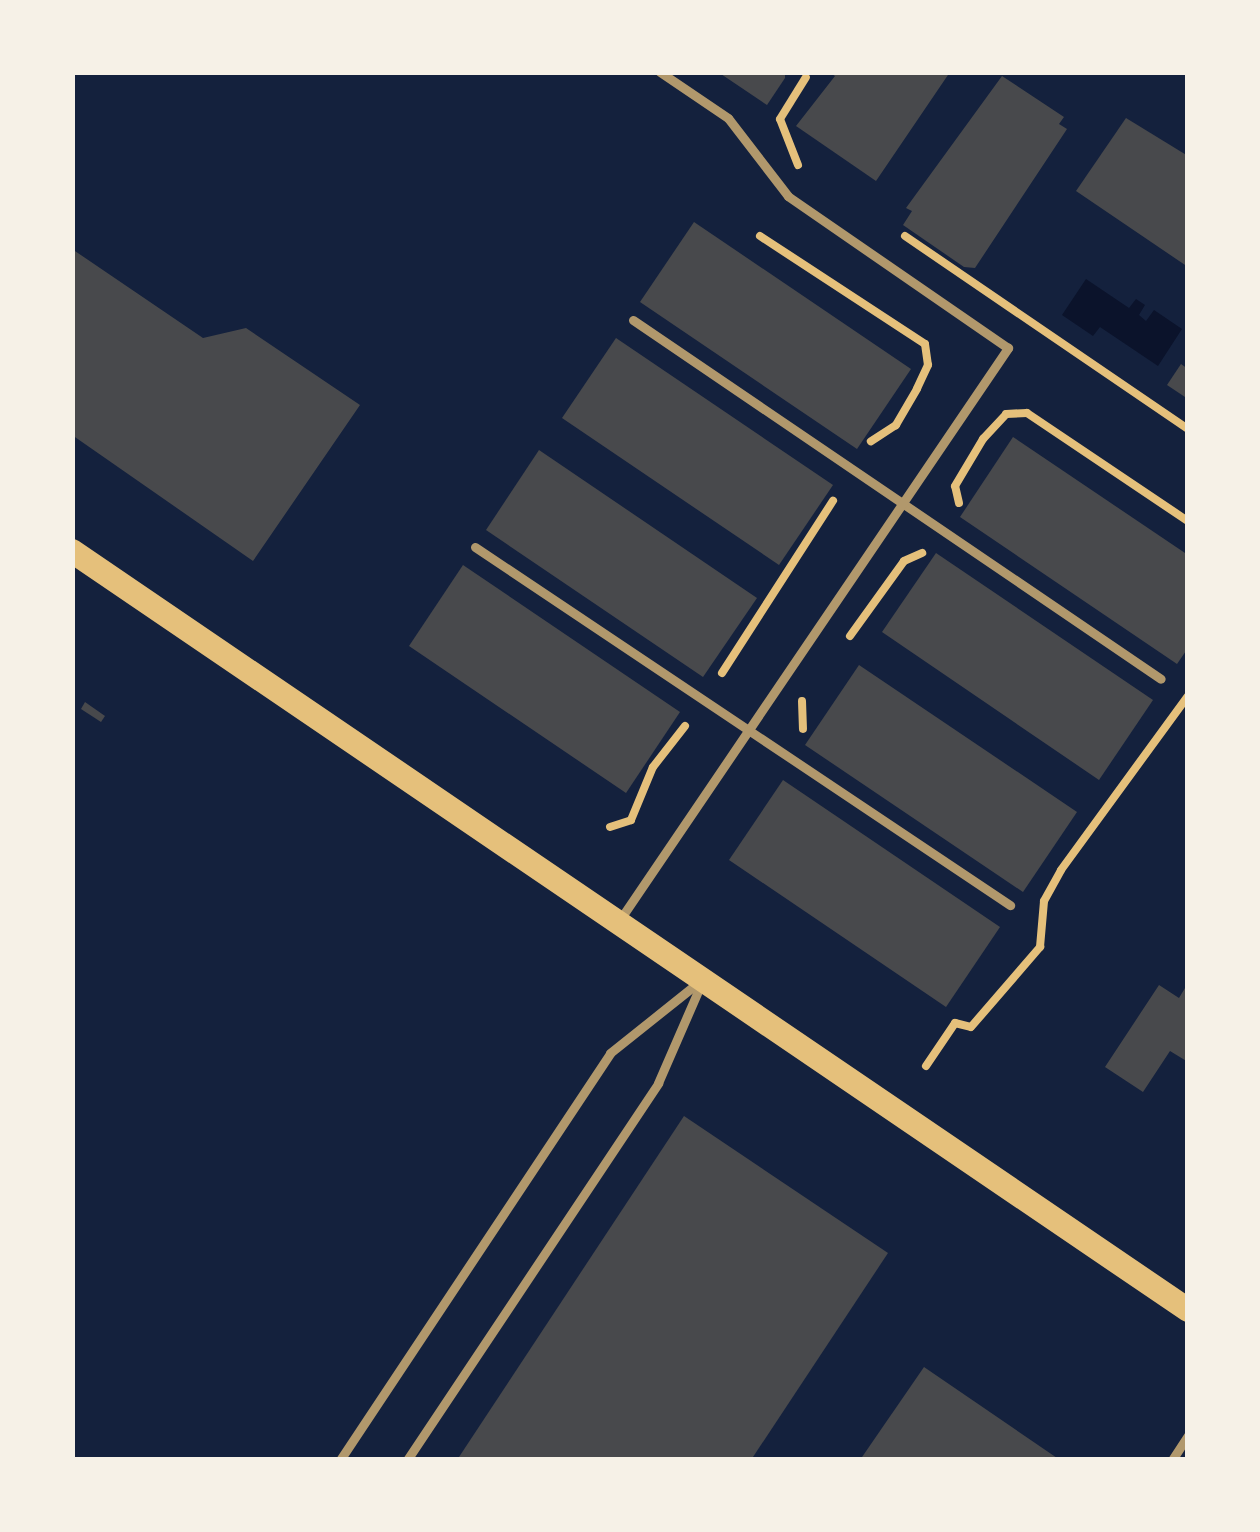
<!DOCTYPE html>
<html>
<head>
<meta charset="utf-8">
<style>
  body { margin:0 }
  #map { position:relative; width:1260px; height:1532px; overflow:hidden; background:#14213d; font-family:"Alegreya Sans",sans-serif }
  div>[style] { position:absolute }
  .water>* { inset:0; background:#0b132b }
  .building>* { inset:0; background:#48494c }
  .path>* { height:8px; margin:-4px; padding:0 4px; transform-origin:4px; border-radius:4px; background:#e5c07b }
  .service>* { height:9px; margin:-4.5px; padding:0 4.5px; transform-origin:4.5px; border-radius:4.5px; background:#b1986c }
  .secondary>* { height:24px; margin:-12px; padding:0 12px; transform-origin:12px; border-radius:12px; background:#e5c07b }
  span { translate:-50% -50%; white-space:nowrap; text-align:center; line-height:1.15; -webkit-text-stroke:12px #f6f1e7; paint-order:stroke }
  .frame { position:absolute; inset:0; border:75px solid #f6f1e7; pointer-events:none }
</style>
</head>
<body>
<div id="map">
  <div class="water">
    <div style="clip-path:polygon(1086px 279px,1129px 308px,1136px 299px,1145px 305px,1139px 315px,1146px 321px,1154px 310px,1182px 329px,1158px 366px,1100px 327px,1093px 336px,1062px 315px)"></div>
  </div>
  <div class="building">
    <div style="clip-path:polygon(718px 72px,785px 72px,785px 78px,767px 105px)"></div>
    <div style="clip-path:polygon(829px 72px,950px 72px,876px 181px,796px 126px,835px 76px)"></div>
    <div style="clip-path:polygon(1002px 76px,1064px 117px,1059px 124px,1067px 129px,975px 268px,964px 267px,903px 225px,912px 211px,906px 208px)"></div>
    <div style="clip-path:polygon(1126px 118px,1188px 156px,1188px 267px,1076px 191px)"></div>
    <div style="clip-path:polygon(694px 222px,911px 369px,857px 449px,640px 302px)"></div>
    <div style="clip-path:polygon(72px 249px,203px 338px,246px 328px,360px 405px,253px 561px,72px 435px)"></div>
    <div style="clip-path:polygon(616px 338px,833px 485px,779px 565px,562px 418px)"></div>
    <div style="clip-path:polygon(1181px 364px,1188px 369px,1188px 399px,1167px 385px)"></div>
    <div style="clip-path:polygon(1013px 437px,1188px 555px,1188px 648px,1177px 664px,960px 517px)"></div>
    <div style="clip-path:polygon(539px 450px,757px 598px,703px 677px,486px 530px)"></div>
    <div style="clip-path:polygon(936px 553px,1153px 700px,1099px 780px,882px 632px)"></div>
    <div style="clip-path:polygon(463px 565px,680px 712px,626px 793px,409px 646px)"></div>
    <div style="clip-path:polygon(859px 665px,1077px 812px,1023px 892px,805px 745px)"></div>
    <div style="clip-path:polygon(85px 702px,105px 716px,101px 722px,81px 709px)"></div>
    <div style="clip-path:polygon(783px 780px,1000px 927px,946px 1007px,729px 860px)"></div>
    <div style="clip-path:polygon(1188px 983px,1188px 1062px,1170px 1051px,1143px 1092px,1105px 1067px,1159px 985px,1179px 998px)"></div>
    <div style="clip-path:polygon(684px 1116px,888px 1253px,751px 1460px,457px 1460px)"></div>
    <div style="clip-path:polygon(924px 1367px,1060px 1460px,860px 1460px)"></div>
  </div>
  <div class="path">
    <div style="left:798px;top:165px;width:49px;rotate:-111.4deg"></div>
    <div style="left:780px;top:119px;width:49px;rotate:-58.2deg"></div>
    <div style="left:760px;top:236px;width:197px;rotate:33.2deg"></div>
    <div style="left:925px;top:344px;width:21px;rotate:82deg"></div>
    <div style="left:928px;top:365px;width:26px;rotate:115deg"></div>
    <div style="left:917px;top:389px;width:42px;rotate:120.3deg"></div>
    <div style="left:896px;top:425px;width:30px;rotate:147deg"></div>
    <div style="left:905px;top:236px;width:343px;rotate:34.3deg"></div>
    <div style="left:959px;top:503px;width:17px;rotate:-103deg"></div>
    <div style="left:955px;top:486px;width:55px;rotate:-59.2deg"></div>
    <div style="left:983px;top:439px;width:34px;rotate:-47deg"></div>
    <div style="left:1006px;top:414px;width:21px;rotate:-3deg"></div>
    <div style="left:1027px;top:413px;width:194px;rotate:33.9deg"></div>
    <div style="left:850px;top:636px;width:92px;rotate:-54.2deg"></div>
    <div style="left:904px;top:561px;width:20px;rotate:-24deg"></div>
    <div style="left:722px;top:673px;width:205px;rotate:-57.2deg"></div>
    <div style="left:802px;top:701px;width:28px;rotate:88deg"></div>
    <div style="left:610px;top:827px;width:22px;rotate:-18deg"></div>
    <div style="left:631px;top:820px;width:57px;rotate:-67.5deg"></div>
    <div style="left:653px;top:767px;width:52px;rotate:-52deg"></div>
    <div style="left:926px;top:1066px;width:52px;rotate:-56deg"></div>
    <div style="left:955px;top:1023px;width:16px;rotate:14deg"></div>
    <div style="left:971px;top:1027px;width:106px;rotate:-49.2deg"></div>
    <div style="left:1040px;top:947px;width:46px;rotate:-85deg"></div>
    <div style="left:1044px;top:901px;width:35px;rotate:-61deg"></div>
    <div style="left:1061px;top:870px;width:215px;rotate:-53.9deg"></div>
  </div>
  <div class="service">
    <div style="left:633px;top:320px;width:638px;rotate:34.21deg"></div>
    <div style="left:475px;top:547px;width:644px;rotate:33.79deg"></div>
    <div style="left:619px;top:921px;width:693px;rotate:-55.83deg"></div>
    <div style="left:1008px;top:348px;width:267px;rotate:-145.4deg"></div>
    <div style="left:788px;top:196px;width:98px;rotate:-127.6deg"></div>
    <div style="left:728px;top:118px;width:82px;rotate:-145.9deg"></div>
    <div style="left:340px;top:1460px;width:488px;rotate:-56.4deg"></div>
    <div style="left:610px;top:1053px;width:114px;rotate:-38.6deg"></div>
    <div style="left:407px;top:1460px;width:453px;rotate:-56.3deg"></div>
    <div style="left:658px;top:1083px;width:108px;rotate:-66.5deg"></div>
    <div style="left:1172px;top:1460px;width:30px;rotate:-57deg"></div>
  </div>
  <div class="secondary">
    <div style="left:72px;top:551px;width:1350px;rotate:34.22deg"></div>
  </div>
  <div class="frame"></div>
</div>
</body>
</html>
